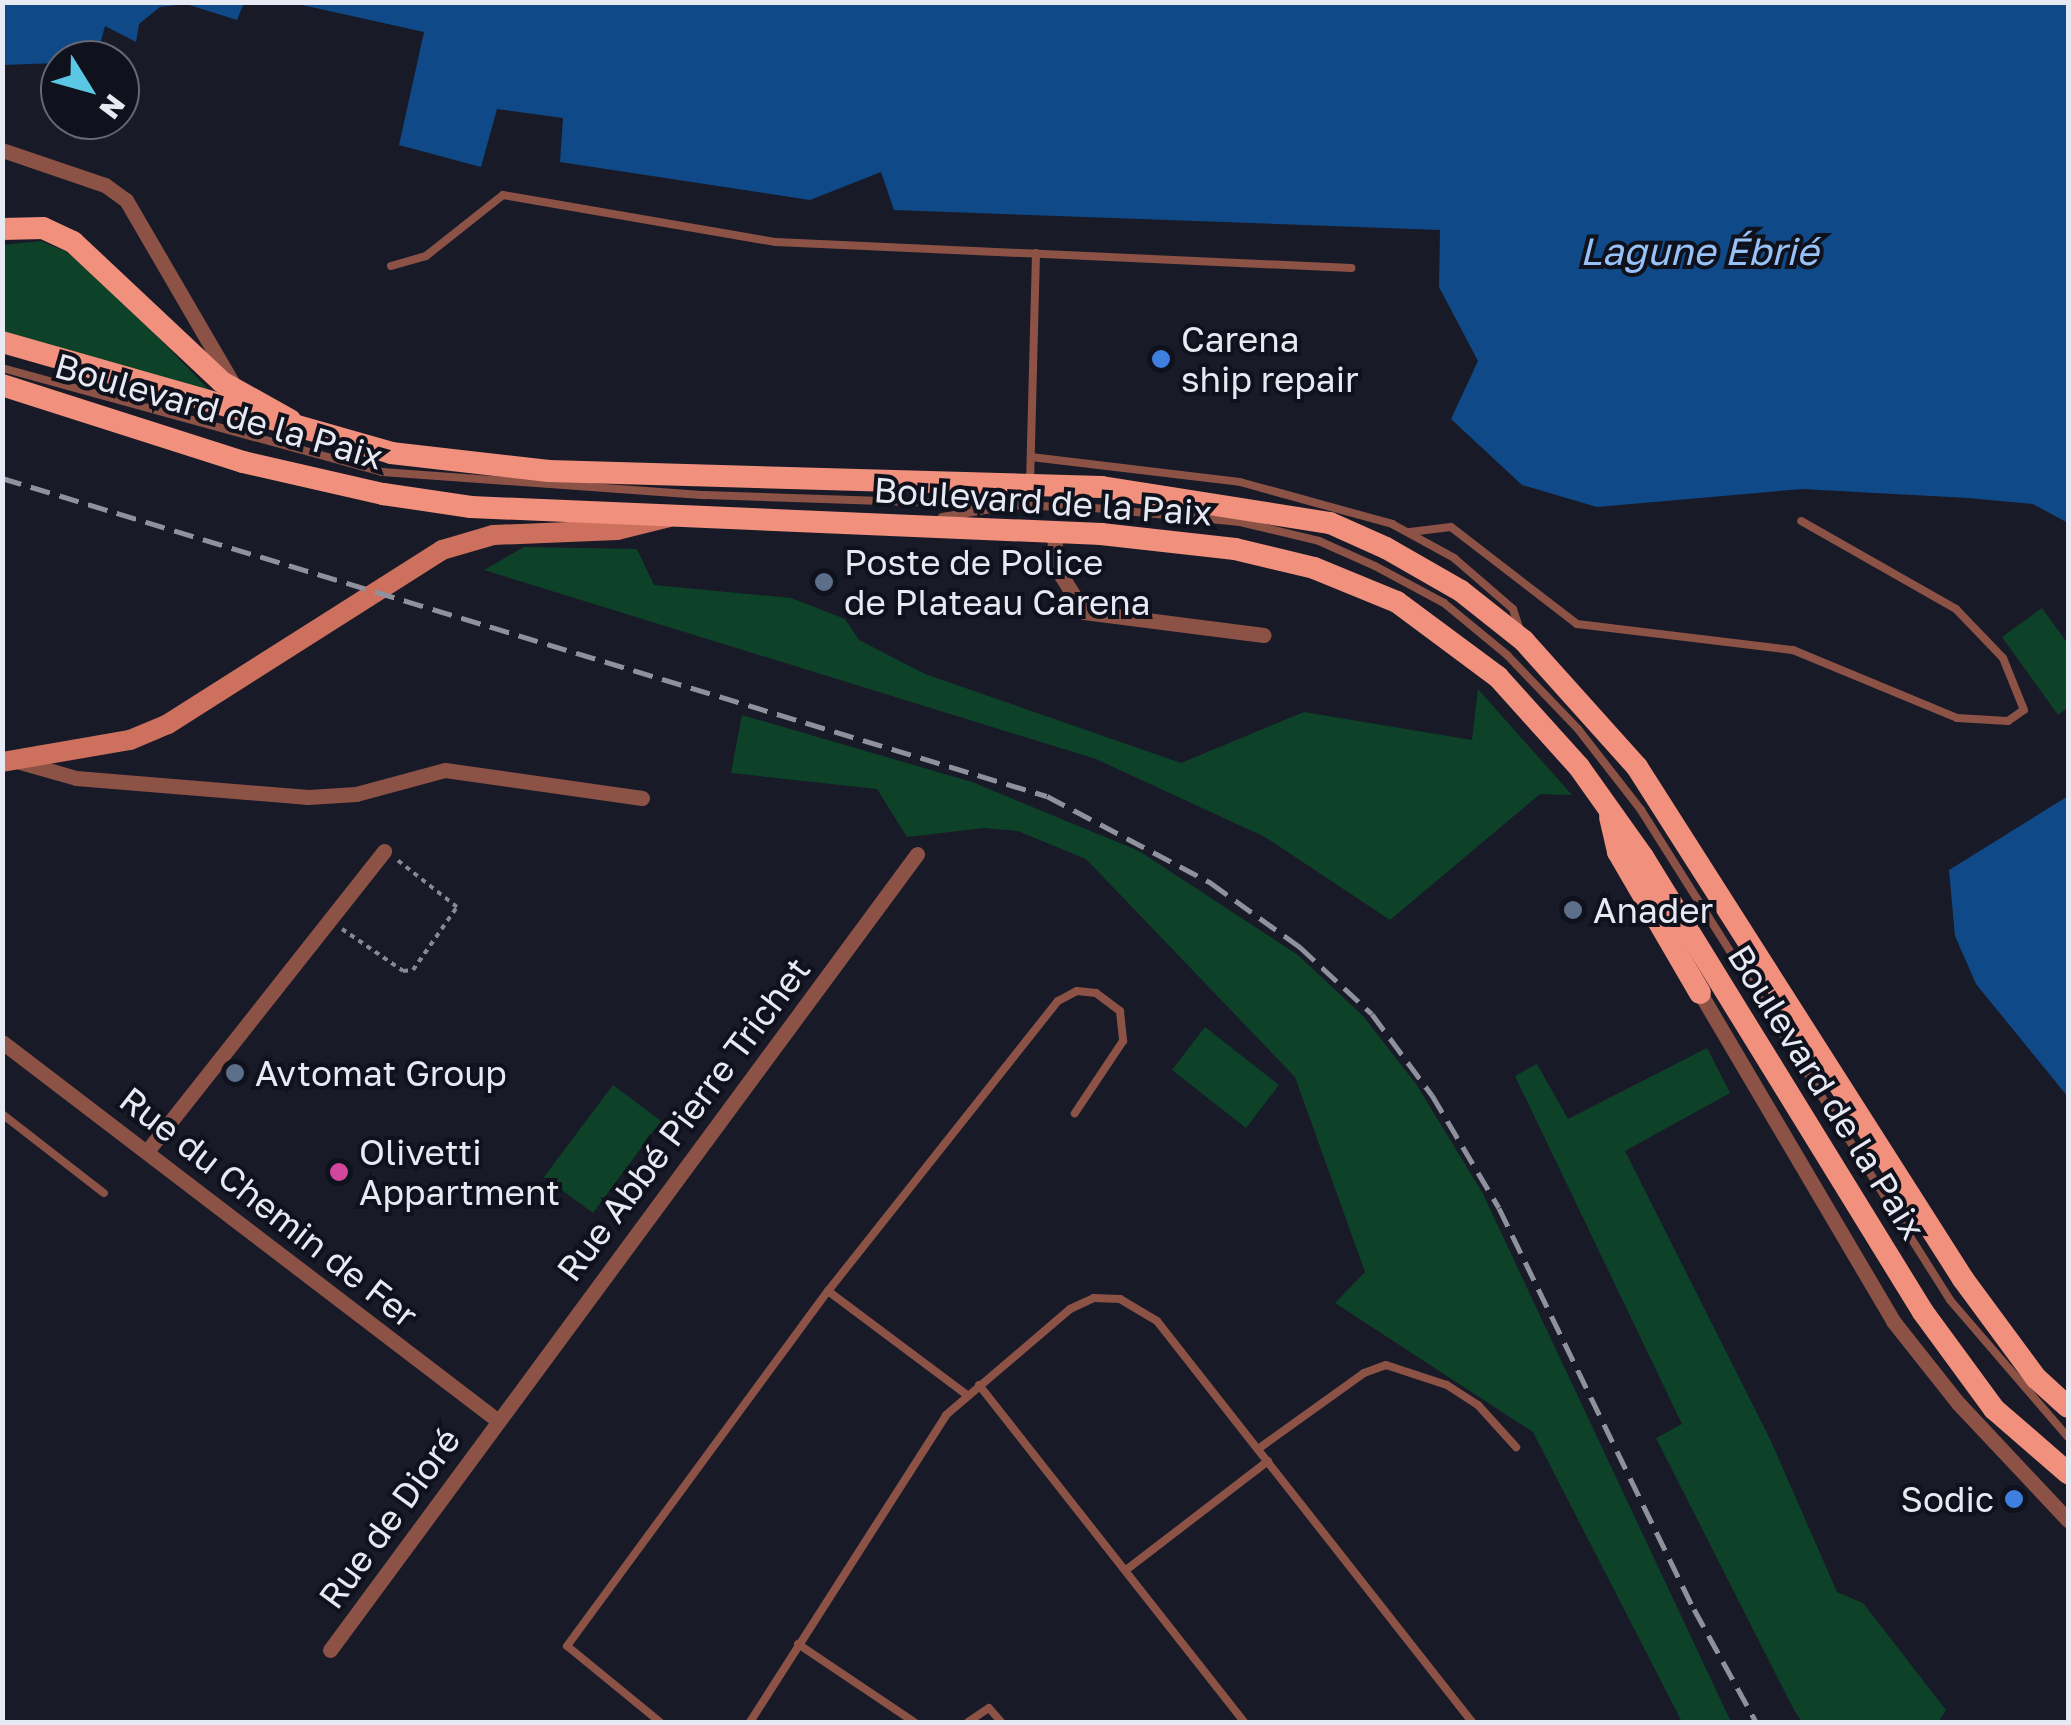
<!DOCTYPE html>
<html>
<head>
<meta charset="utf-8">
<style>
  body { margin:0 }
  #map { position:relative; width:2071px; height:1725px; overflow:hidden; background:#181a27; font-family:"Golos Text",sans-serif }
  div>[style] { position:absolute }
  .green>* { inset:0; background:#0d4229 }
  .water>* { inset:0; background:#0f4987 }
  .path>* { height:4px; margin-top:-2px; transform-origin:0; background:repeating-linear-gradient(90deg,#868894 0 5px,transparent 0 10px) }
  .lane>* { height:8px; margin:-4px; padding:0 4px; transform-origin:4px; border-radius:4px; background:#8c5246 }
  .street>* { height:15px; margin:-7.5px; padding:0 7.5px; transform-origin:7.5px; border-radius:7.5px; background:#8c5246 }
  .secondary>* { height:20px; margin:-10px; padding:0 10px; transform-origin:10px; border-radius:10px; background:#cd705e }
  .primary>* { height:22px; margin:-11px; padding:0 11px; transform-origin:11px; border-radius:11px; background:#f1907d }
  .rail>* { height:5px; margin-top:-2.5px; transform-origin:0; background:repeating-linear-gradient(90deg,#8f919c 0 20px,transparent 0 30px) }
  .dots>* { width:28px; height:28px; translate:-50% -50%; box-sizing:border-box; border:5px solid #0f111d; border-radius:50% }
  span { translate:-50% -50%; white-space:nowrap; text-align:center; line-height:1.15; -webkit-text-stroke:8px #0f111d; paint-order:stroke }
  .poi-label { font-size:35px; color:#e7e9f3 }
  .left { translate:0 -50%; text-align:left }
  .right { translate:-100% -50%; text-align:right }
  .street-label { font-size:35px; color:#e7e9f3 }
  .water-label { font-size:38px; color:#97c1f7; font-style:italic }
  .frame { position:absolute; inset:0; border:5px solid #e7e9f3; pointer-events:none }
  .north { position:absolute; left:40px; top:40px; width:100px; height:100px; box-sizing:border-box; background:#0f111d; border:2px solid #656773; border-radius:50%; rotate:127deg; font-size:28px; font-weight:700; line-height:40px; text-align:center; color:#e7e9f3 }
  .north::after { content:''; display:block; margin:auto; width:35px; height:45px; background:#5ac8e5; clip-path:polygon(50% 0,100% 100%,50% 72%,0 100%) }
</style>
</head>
<body>
<div id="map">
  <div class="green">
    <div style="clip-path:polygon(41px 241px,65px 251px,112px 289px,213px 394px,3px 331px,2px 245px)"></div>
    <div style="clip-path:polygon(524px 547px,637px 549px,654px 585px,791px 598px,845px 619px,859px 640px,925px 674px,1181px 763px,1304px 712px,1472px 740px,1478px 689px,1572px 795px,1540px 794px,1390px 920px,1265px 837px,1096px 759px,484px 570px)"></div>
    <div style="clip-path:polygon(2042px 608px,2068px 644px,2068px 707px,2058px 715px,2002px 637px)"></div>
    <div style="clip-path:polygon(742px 715px,972px 782px,1139px 851px,1298px 955px,1363px 1016px,1416px 1084px,1482px 1192px,1731px 1722px,1682px 1722px,1533px 1432px,1335px 1303px,1365px 1272px,1295px 1077px,1086px 859px,1018px 831px,984px 828px,907px 837px,877px 789px,731px 773px)"></div>
    <div style="clip-path:polygon(1205px 1027px,1279px 1085px,1246px 1128px,1172px 1070px)"></div>
    <div style="clip-path:polygon(1707px 1048px,1730px 1093px,1625px 1151px,1770px 1439px,1837px 1592px,1863px 1603px,1946px 1710px,1938px 1722px,1802px 1722px,1794px 1710px,1656px 1438px,1682px 1424px,1515px 1076px,1537px 1064px,1568px 1119px)"></div>
    <div style="clip-path:polygon(613px 1085px,661px 1121px,593px 1213px,544px 1177px)"></div>
  </div>
  <div class="water">
    <div style="clip-path:polygon(2px 3px,3px 2px,244px 3px,237px 20px,186px 4px,160px 7px,139px 24px,136px 42px,105px 26px,98px 52px,56px 53px,55px 63px,3px 65px)"></div>
    <div style="clip-path:polygon(293px 3px,2068px 3px,2068px 523px,2033px 504px,1968px 498px,1802px 489px,1597px 507px,1522px 485px,1451px 419px,1478px 361px,1439px 287px,1440px 230px,894px 210px,881px 172px,810px 200px,560px 162px,563px 118px,497px 109px,481px 167px,399px 145px,424px 32px)"></div>
    <div style="clip-path:polygon(2068px 796px,2068px 1097px,1976px 984px,1955px 936px,1949px 870px)"></div>
  </div>
  <div class="path">
    <div style="left:342px;top:929px;width:74px;rotate:34.5deg"></div>
    <div style="left:403px;top:971px;width:10px;rotate:-6deg"></div>
    <div style="left:413px;top:970px;width:77px;rotate:-55.1deg"></div>
    <div style="left:457px;top:907px;width:78px;rotate:-141.8deg"></div>
  </div>
  <div class="lane">
    <div style="left:391px;top:266px;width:36px;rotate:-16deg"></div>
    <div style="left:426px;top:256px;width:98px;rotate:-38.4deg"></div>
    <div style="left:503px;top:195px;width:277px;rotate:9.8deg"></div>
    <div style="left:776px;top:242px;width:576px;rotate:2.59deg"></div>
    <div style="left:2px;top:368px;width:394px;rotate:15.3deg"></div>
    <div style="left:382px;top:472px;width:324px;rotate:4.1deg"></div>
    <div style="left:705px;top:495px;width:389px;rotate:1.9deg"></div>
    <div style="left:1094px;top:508px;width:147px;rotate:5.5deg"></div>
    <div style="left:1240px;top:522px;width:81px;rotate:13.5deg"></div>
    <div style="left:1319px;top:541px;width:61px;rotate:24.1deg"></div>
    <div style="left:1375px;top:566px;width:78px;rotate:28.2deg"></div>
    <div style="left:1444px;top:603px;width:82px;rotate:39.5deg"></div>
    <div style="left:1507px;top:655px;width:103px;rotate:46.2deg"></div>
    <div style="left:1578px;top:729px;width:103px;rotate:52.1deg"></div>
    <div style="left:1641px;top:810px;width:579px;rotate:57.76deg"></div>
    <div style="left:1950px;top:1300px;width:181px;rotate:49.3deg"></div>
    <div style="left:1031px;top:457px;width:210px;rotate:6.8deg"></div>
    <div style="left:1240px;top:482px;width:158px;rotate:15.4deg"></div>
    <div style="left:1392px;top:524px;width:71px;rotate:28.7deg"></div>
    <div style="left:1454px;top:558px;width:78px;rotate:40.8deg"></div>
    <div style="left:1513px;top:609px;width:19px;rotate:72deg"></div>
    <div style="left:1030px;top:483px;width:230px;rotate:-88.5deg"></div>
    <div style="left:942px;top:517px;width:56px;rotate:-9.3deg"></div>
    <div style="left:1410px;top:532px;width:41px;rotate:-7deg"></div>
    <div style="left:1451px;top:527px;width:159px;rotate:37.6deg"></div>
    <div style="left:1577px;top:624px;width:218px;rotate:6.9deg"></div>
    <div style="left:1793px;top:650px;width:178px;rotate:22.5deg"></div>
    <div style="left:1957px;top:718px;width:51px;rotate:3.4deg"></div>
    <div style="left:2008px;top:721px;width:19px;rotate:-35deg"></div>
    <div style="left:2024px;top:710px;width:56px;rotate:-112deg"></div>
    <div style="left:2003px;top:658px;width:68px;rotate:-133.8deg"></div>
    <div style="left:1956px;top:609px;width:178px;rotate:-150.4deg"></div>
    <div style="left:2px;top:1114px;width:129px;rotate:37.8deg"></div>
    <div style="left:828px;top:1291px;width:174px;rotate:36.8deg"></div>
    <div style="left:979px;top:1385px;width:429px;rotate:51.8deg"></div>
    <div style="left:1258px;top:1449px;width:130px;rotate:-35.6deg"></div>
    <div style="left:1364px;top:1373px;width:23px;rotate:-20deg"></div>
    <div style="left:1386px;top:1365px;width:64px;rotate:18.2deg"></div>
    <div style="left:1447px;top:1385px;width:37px;rotate:33deg"></div>
    <div style="left:1478px;top:1405px;width:57px;rotate:47.9deg"></div>
    <div style="left:1126px;top:1570px;width:179px;rotate:-37.5deg"></div>
    <div style="left:798px;top:1644px;width:140px;rotate:33.9deg"></div>
    <div style="left:660px;top:1722px;width:120px;rotate:-140.7deg"></div>
    <div style="left:567px;top:1646px;width:441px;rotate:-53.7deg"></div>
    <div style="left:828px;top:1291px;width:370px;rotate:-51.6deg"></div>
    <div style="left:1058px;top:1001px;width:21px;rotate:-28deg"></div>
    <div style="left:1077px;top:991px;width:19px;rotate:6deg"></div>
    <div style="left:1096px;top:993px;width:30px;rotate:37deg"></div>
    <div style="left:1120px;top:1011px;width:30px;rotate:84deg"></div>
    <div style="left:1123px;top:1041px;width:87px;rotate:123.7deg"></div>
    <div style="left:750px;top:1722px;width:364px;rotate:-57.4deg"></div>
    <div style="left:946px;top:1415px;width:163px;rotate:-40.5deg"></div>
    <div style="left:1070px;top:1309px;width:26px;rotate:-25deg"></div>
    <div style="left:1094px;top:1298px;width:26px;rotate:2deg"></div>
    <div style="left:1120px;top:1299px;width:43px;rotate:30.7deg"></div>
    <div style="left:1157px;top:1321px;width:510px;rotate:51.85deg"></div>
    <div style="left:968px;top:1722px;width:25px;rotate:-34deg"></div>
    <div style="left:989px;top:1708px;width:18px;rotate:49deg"></div>
  </div>
  <div class="street">
    <div style="left:2px;top:150px;width:109px;rotate:18.8deg"></div>
    <div style="left:105px;top:185px;width:26px;rotate:36deg"></div>
    <div style="left:126px;top:200px;width:216px;rotate:59.8deg"></div>
    <div style="left:1054px;top:530px;width:37px;rotate:87deg"></div>
    <div style="left:1056px;top:567px;width:53px;rotate:58.1deg"></div>
    <div style="left:1084px;top:612px;width:181px;rotate:7.3deg"></div>
    <div style="left:20px;top:762px;width:58px;rotate:15.9deg"></div>
    <div style="left:76px;top:778px;width:233px;rotate:4.7deg"></div>
    <div style="left:308px;top:797px;width:48px;rotate:-3.6deg"></div>
    <div style="left:356px;top:794px;width:92px;rotate:-15.1deg"></div>
    <div style="left:445px;top:770px;width:199px;rotate:8.1deg"></div>
    <div style="left:1700px;top:993px;width:381px;rotate:59.5deg"></div>
    <div style="left:1893px;top:1321px;width:105px;rotate:51.6deg"></div>
    <div style="left:1958px;top:1403px;width:161px;rotate:46.8deg"></div>
    <div style="left:2px;top:1042px;width:623px;rotate:37.37deg"></div>
    <div style="left:148px;top:1150px;width:381px;rotate:-51.7deg"></div>
    <div style="left:330px;top:1650px;width:989px;rotate:-53.59deg"></div>
  </div>
  <div class="secondary">
    <div style="left:2px;top:762px;width:130px;rotate:-9.8deg"></div>
    <div style="left:130px;top:740px;width:41px;rotate:-22.8deg"></div>
    <div style="left:168px;top:724px;width:325px;rotate:-32.4deg"></div>
    <div style="left:442px;top:550px;width:53px;rotate:-16.4deg"></div>
    <div style="left:493px;top:535px;width:124px;rotate:-2.3deg"></div>
    <div style="left:617px;top:530px;width:54px;rotate:-14deg"></div>
  </div>
  <div class="primary">
    <div style="left:2px;top:229px;width:41px;rotate:-1.4deg"></div>
    <div style="left:43px;top:228px;width:33px;rotate:25deg"></div>
    <div style="left:73px;top:242px;width:204px;rotate:43.2deg"></div>
    <div style="left:222px;top:382px;width:78px;rotate:29.2deg"></div>
    <div style="left:2px;top:342px;width:405px;rotate:15.9deg"></div>
    <div style="left:391px;top:453px;width:159px;rotate:6.5deg"></div>
    <div style="left:549px;top:471px;width:553px;rotate:1.66deg"></div>
    <div style="left:1102px;top:487px;width:231px;rotate:9deg"></div>
    <div style="left:1330px;top:523px;width:61px;rotate:24.1deg"></div>
    <div style="left:1386px;top:548px;width:86px;rotate:29.8deg"></div>
    <div style="left:1461px;top:591px;width:80px;rotate:38.4deg"></div>
    <div style="left:1524px;top:641px;width:169px;rotate:48.1deg"></div>
    <div style="left:1637px;top:767px;width:607px;rotate:57.51deg"></div>
    <div style="left:1963px;top:1279px;width:123px;rotate:53.6deg"></div>
    <div style="left:2036px;top:1378px;width:43px;rotate:42.2deg"></div>
    <div style="left:2px;top:385px;width:253px;rotate:17.7deg"></div>
    <div style="left:243px;top:462px;width:144px;rotate:12.9deg"></div>
    <div style="left:383px;top:494px;width:89px;rotate:8.4deg"></div>
    <div style="left:471px;top:507px;width:631px;rotate:2.45deg"></div>
    <div style="left:1101px;top:534px;width:135px;rotate:6.4deg"></div>
    <div style="left:1235px;top:549px;width:81px;rotate:13.5deg"></div>
    <div style="left:1314px;top:568px;width:90px;rotate:22.3deg"></div>
    <div style="left:1397px;top:602px;width:126px;rotate:36.6deg"></div>
    <div style="left:1498px;top:677px;width:121px;rotate:48deg"></div>
    <div style="left:1579px;top:767px;width:110px;rotate:54.6deg"></div>
    <div style="left:1643px;top:857px;width:534px;rotate:58.39deg"></div>
    <div style="left:1923px;top:1312px;width:120px;rotate:53.8deg"></div>
    <div style="left:1994px;top:1409px;width:98px;rotate:40.9deg"></div>
    <div style="left:1610px;top:817px;width:36px;rotate:77deg"></div>
    <div style="left:1618px;top:852px;width:163px;rotate:59.8deg"></div>
  </div>
  <div class="rail">
    <div style="left:2px;top:478px;width:1092px;rotate:16.93deg"></div>
    <div style="left:1047px;top:796px;width:186px;rotate:27.9deg"></div>
    <div style="left:1211px;top:883px;width:110px;rotate:35.7deg"></div>
    <div style="left:1300px;top:947px;width:98px;rotate:42.9deg"></div>
    <div style="left:1372px;top:1014px;width:101px;rotate:53.5deg"></div>
    <div style="left:1432px;top:1095px;width:131px;rotate:59.3deg"></div>
    <div style="left:1499px;top:1208px;width:446px;rotate:64.1deg"></div>
    <div style="left:1694px;top:1609px;width:129px;rotate:61.2deg"></div>
  </div>
  <div class="dots">
    <div style="left:1161px;top:359px;background:#3f7fe0"></div>
    <div style="left:824px;top:582px;background:#5c6f8a"></div>
    <div style="left:1573px;top:910px;background:#5c6f8a"></div>
    <div style="left:235px;top:1073px;background:#5c6f8a"></div>
    <div style="left:339px;top:1172px;background:#d1479c"></div>
    <div style="left:2014px;top:1499px;background:#3f7fe0"></div>
  </div>
  <div class="poi-label">
    <span class="left" style="left:1181px;top:359px">Carena<br>ship repair</span>
    <span class="left" style="left:844px;top:582px">Poste de Police<br>de Plateau Carena</span>
    <span class="left" style="left:1593px;top:910px">Anader</span>
    <span class="left" style="left:255px;top:1073px">Avtomat Group</span>
    <span class="left" style="left:359px;top:1172px">Olivetti<br>Appartment</span>
    <span class="right" style="left:1994px;top:1499px">Sodic</span>
  </div>
  <div class="street-label">
    <span style="left:219px;top:411px;rotate:16deg">Boulevard de la Paix</span>
    <span style="left:1043px;top:501px;rotate:4deg">Boulevard de la Paix</span>
    <span style="left:1827px;top:1092px;rotate:58deg">Boulevard de la Paix</span>
    <span style="left:683px;top:1119px;rotate:-53deg">Rue Abbé Pierre Trichet</span>
    <span style="left:269px;top:1207px;rotate:38deg">Rue du Chemin de Fer</span>
    <span style="left:389px;top:1518px;rotate:-54deg">Rue de Dioré</span>
  </div>
  <div class="water-label">
    <span style="left:1699px;top:251px">Lagune Ébrié</span>
  </div>
  <div class="frame"></div>
  <div class="north">N</div>
</div>
</body>
</html>
